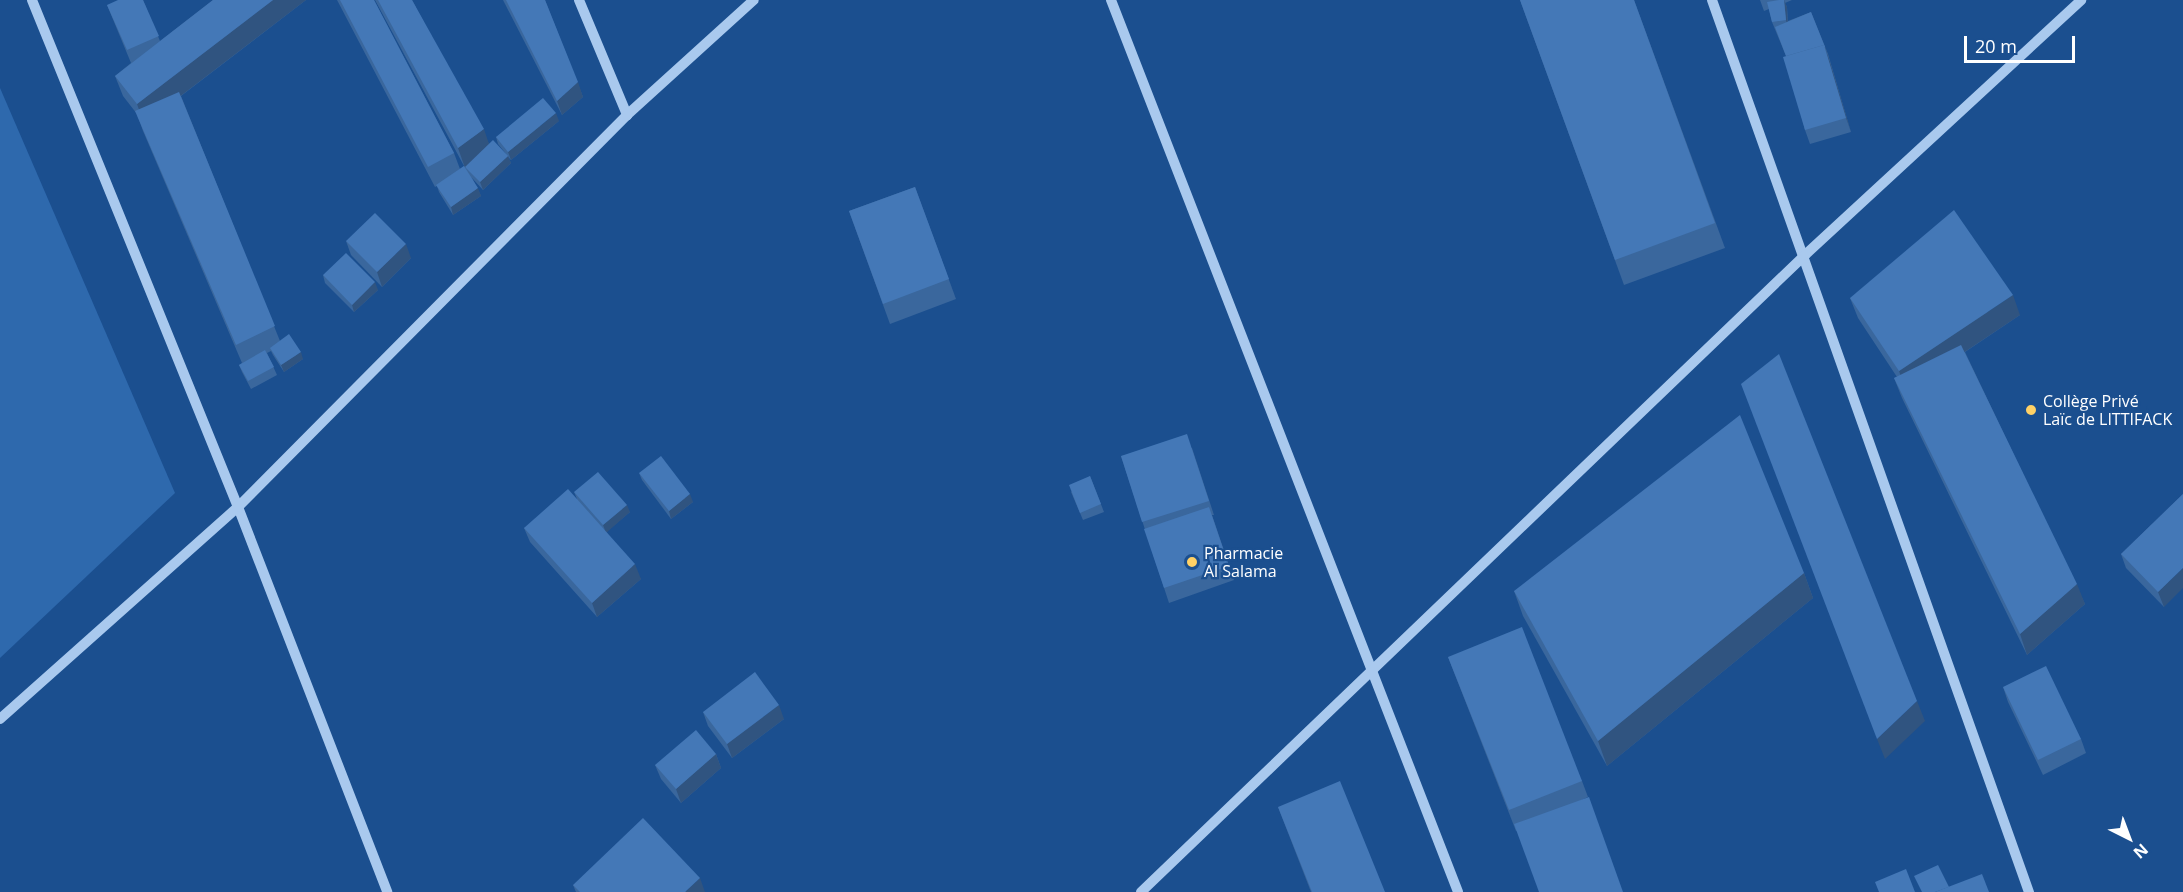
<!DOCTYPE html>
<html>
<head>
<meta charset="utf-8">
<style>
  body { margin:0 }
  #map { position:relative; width:2183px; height:892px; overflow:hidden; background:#1b4f8f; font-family:"Open Sans",sans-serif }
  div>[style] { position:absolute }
  .green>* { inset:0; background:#2e69ad }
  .minor>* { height:10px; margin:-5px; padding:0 5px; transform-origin:5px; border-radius:5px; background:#a9c9ee }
  .wall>* { inset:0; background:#3a679d }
  .shaded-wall>* { inset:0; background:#305480 }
  .building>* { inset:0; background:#4478b7 }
  .dots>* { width:16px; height:16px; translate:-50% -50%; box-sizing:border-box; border:3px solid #1b4f8f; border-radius:50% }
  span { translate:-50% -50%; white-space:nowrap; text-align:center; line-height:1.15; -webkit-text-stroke:4.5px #1b4f8f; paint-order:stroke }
  .poi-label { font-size:16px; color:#fff }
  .left { translate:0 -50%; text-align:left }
  .north { position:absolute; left:2099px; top:808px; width:60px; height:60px; -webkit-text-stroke:4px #1b4f8f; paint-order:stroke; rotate:138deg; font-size:16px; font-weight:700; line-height:24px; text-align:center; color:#fff }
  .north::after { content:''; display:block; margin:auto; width:21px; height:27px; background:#fff; clip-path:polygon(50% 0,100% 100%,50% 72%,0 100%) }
  .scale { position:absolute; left:1964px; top:36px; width:111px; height:27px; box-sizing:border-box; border:3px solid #fff; border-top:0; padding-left:8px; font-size:18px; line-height:21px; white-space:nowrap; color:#fff; -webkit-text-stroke:4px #1b4f8f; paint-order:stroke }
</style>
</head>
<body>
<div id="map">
  <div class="green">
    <div style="clip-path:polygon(0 88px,175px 493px,0 658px)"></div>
  </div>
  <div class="minor">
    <div style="left:32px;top:0;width:547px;rotate:67.89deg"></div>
    <div style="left:238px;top:507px;width:413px;rotate:68.8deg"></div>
    <div style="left:579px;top:0;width:125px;rotate:67.3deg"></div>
    <div style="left:1111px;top:0;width:957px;rotate:68.74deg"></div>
    <div style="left:1712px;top:0;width:947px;rotate:70.44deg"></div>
    <div style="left:0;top:719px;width:319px;rotate:-41.7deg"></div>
    <div style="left:238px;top:507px;width:552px;rotate:-45.22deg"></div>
    <div style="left:627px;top:115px;width:171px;rotate:-42.2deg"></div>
    <div style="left:1141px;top:892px;width:920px;rotate:-43.81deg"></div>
    <div style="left:1805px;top:255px;width:376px;rotate:-42.7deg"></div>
  </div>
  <div class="wall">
    <div style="clip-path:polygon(143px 0,160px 41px,213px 0,306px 0,181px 96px,280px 341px,303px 359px,284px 372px,273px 355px,271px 351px,267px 353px,277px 375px,251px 389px,242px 372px,239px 365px,242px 363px,143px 131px,137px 114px,123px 96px,115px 76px,131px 63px,107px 5px)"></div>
    <div style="clip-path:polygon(337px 0,374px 0,454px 153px,460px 169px,464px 166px,375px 0,412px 0,489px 144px,506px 154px,498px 144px,496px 137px,559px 121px,511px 160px,508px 157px,511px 163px,483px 190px,472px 178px,481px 196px,453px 215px,439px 192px,437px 186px,435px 187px)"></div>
    <div style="clip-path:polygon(503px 0,545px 0,583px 97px,562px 115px)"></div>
    <div style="clip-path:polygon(1520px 0,1634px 0,1725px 248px,1624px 285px)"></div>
    <div style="clip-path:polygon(1760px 0,1792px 0,1785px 3px,1787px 7px,1788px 21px,1811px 12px,1828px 54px,1851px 132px,1810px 144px,1805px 130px,1786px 56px,1772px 22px,1769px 9px,1764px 11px)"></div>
    <div style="clip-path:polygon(915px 187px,956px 299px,890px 324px,849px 211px)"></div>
    <div style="clip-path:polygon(346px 241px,411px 258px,382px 287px,351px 255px)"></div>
    <div style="clip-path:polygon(323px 275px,378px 290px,354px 312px,325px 283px)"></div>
    <div style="clip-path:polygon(1850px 298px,2020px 315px,1965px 352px,2085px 604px,2027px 655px,1902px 398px,1894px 378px,1897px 377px,1858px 318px)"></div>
    <div style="clip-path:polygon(1192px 448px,1214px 515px,1212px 515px,1234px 580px,1169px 603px,1121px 456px)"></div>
    <div style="clip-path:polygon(639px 473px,693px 502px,671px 519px,642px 480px)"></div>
    <div style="clip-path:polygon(1090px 476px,1104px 512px,1083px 520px,1071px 492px)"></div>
    <div style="clip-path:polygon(574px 492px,630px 512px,606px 532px,641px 579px,597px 617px,530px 542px,524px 528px,577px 499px)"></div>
    <div style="clip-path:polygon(2183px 494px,2164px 607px,2126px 568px,2121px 554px)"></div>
    <div style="clip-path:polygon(1804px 573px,1813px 598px,1607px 766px,1523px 616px,1514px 591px)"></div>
    <div style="clip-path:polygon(1448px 657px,1582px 781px,1588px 797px,1516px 831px)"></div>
    <div style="clip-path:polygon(2003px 687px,2081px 739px,2086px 753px,2043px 775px,2008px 702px)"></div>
    <div style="clip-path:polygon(703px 712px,784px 719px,732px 758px,708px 726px)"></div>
    <div style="clip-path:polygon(716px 754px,721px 768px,681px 803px,661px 779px,655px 765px)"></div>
    <div style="clip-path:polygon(1278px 807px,1385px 892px,1311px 892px)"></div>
    <div style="clip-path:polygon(573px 885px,705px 892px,576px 892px)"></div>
  </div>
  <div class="shaded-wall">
    <div style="clip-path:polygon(273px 0,306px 0,144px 124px,137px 104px)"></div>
    <div style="clip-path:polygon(1784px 0,1787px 7px,1788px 28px,1786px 20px)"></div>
    <div style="clip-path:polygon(1824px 45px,1829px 59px,1851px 132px,1846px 118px)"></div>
    <div style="clip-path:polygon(578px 82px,583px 97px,562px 115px,557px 101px)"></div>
    <div style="clip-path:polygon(556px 113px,559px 121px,511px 160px,508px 152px)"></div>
    <div style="clip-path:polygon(484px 129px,491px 150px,465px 168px,458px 148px)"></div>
    <div style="clip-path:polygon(508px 156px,511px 163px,483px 190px,480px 182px)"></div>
    <div style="clip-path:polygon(478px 188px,481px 196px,453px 215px,451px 207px)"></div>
    <div style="clip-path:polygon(406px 244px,411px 258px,382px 287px,377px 272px)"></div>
    <div style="clip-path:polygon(375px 282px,378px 290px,354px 312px,352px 305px)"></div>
    <div style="clip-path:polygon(2013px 295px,2020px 315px,1906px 391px,1899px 371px)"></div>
    <div style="clip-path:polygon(301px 352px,303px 359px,284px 372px,281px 365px)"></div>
    <div style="clip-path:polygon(690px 494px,693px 502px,671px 519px,669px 511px)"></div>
    <div style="clip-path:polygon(627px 505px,630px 512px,606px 533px,603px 525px)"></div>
    <div style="clip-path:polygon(635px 564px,641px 579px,597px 617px,592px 603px)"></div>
    <div style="clip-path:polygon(2183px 568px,2183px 588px,2164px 607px,2158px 592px)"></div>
    <div style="clip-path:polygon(1804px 573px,1813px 598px,1607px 766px,1598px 741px)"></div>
    <div style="clip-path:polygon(2077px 584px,2085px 604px,2027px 655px,2020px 634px)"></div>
    <div style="clip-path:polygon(1917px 701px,1925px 721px,1885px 759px,1877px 739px)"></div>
    <div style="clip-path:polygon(779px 705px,784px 719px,732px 758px,727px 744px)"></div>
    <div style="clip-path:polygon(716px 754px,721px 768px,681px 803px,676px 789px)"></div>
    <div style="clip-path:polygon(700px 878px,705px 892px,685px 892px)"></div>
  </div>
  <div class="building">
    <div style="clip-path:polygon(118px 0,143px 0,159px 36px,127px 50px,107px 5px)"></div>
    <div style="clip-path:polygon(213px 0,273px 0,137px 104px,115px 76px)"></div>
    <div style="clip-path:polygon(340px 0,374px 0,454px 153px,428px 167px)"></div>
    <div style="clip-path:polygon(378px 0,412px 0,484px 129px,458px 148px)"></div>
    <div style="clip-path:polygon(506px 0,545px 0,578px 82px,557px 101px)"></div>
    <div style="clip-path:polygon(1520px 0,1634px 0,1715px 223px,1615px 260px)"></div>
    <div style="clip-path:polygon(1779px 0,1784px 0,1786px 20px,1772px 22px,1767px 2px)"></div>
    <div style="clip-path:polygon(1811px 12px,1825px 47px,1824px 47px,1824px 45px,1786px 56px,1775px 27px)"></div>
    <div style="clip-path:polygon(1824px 45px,1846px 118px,1805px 130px,1783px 57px)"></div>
    <div style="clip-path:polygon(179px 92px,275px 326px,236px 345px,135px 111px)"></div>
    <div style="clip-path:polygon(543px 98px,556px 113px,508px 152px,496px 137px)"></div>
    <div style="clip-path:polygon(493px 140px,508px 156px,480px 182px,465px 167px)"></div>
    <div style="clip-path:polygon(464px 166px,478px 188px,451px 207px,436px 185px)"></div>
    <div style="clip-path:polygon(915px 187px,949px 279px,883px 304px,849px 211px)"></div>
    <div style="clip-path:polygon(1954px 210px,2013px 295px,1899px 371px,1850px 298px)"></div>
    <div style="clip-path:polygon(375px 213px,406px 244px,377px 272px,346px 241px)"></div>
    <div style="clip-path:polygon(346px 253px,375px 282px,352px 305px,323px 275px)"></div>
    <div style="clip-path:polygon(289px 334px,301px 352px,281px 365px,270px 348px)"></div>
    <div style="clip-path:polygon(1961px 345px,2077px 584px,2020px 634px,1894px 378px)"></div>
    <div style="clip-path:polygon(265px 350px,274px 367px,248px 381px,239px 365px)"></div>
    <div style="clip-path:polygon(1779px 354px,1917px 701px,1877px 739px,1741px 384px)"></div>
    <div style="clip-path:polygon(1740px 415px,1804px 573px,1598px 741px,1514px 591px)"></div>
    <div style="clip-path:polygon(1187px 434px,1209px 501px,1142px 522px,1121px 456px)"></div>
    <div style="clip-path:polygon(661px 456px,690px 494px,669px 511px,639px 473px)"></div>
    <div style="clip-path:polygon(598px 472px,627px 505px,603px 525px,574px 492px)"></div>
    <div style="clip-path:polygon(1090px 476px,1101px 504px,1080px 513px,1069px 485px)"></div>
    <div style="clip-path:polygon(568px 489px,635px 564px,592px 603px,524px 528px)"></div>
    <div style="clip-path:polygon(2183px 494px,2183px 568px,2158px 592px,2121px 554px)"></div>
    <div style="clip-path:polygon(1209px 507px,1229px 566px,1164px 588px,1144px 529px)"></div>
    <div style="clip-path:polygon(1522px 627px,1582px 781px,1509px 810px,1448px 657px)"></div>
    <div style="clip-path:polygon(2046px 666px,2081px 739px,2038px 760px,2003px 687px)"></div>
    <div style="clip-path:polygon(755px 672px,779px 705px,727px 744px,703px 712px)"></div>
    <div style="clip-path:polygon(696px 730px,716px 754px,676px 789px,655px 765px)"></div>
    <div style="clip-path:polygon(1340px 781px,1385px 892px,1312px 892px,1278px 807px)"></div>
    <div style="clip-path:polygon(1589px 797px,1623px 892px,1539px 892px,1514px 824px)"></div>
    <div style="clip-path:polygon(643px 818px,700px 878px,685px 892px,580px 892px,573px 885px)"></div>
    <div style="clip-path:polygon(1938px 865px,1949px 887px,1935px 892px,1922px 892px,1914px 876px)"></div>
    <div style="clip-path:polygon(1906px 869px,1915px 892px,1879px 892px,1875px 882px)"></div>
    <div style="clip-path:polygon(1982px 874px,1989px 892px,1935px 892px)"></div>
  </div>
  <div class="dots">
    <div style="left:2031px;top:410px;background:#ffd166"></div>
    <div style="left:1192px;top:562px;background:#ffd166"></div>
  </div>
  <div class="poi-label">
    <span class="left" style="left:2043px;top:410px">Collège Privé<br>Laïc de LITTIFACK</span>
    <span class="left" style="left:1204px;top:562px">Pharmacie<br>Al Salama</span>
  </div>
  <div class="north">N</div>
  <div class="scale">20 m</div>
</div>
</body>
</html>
